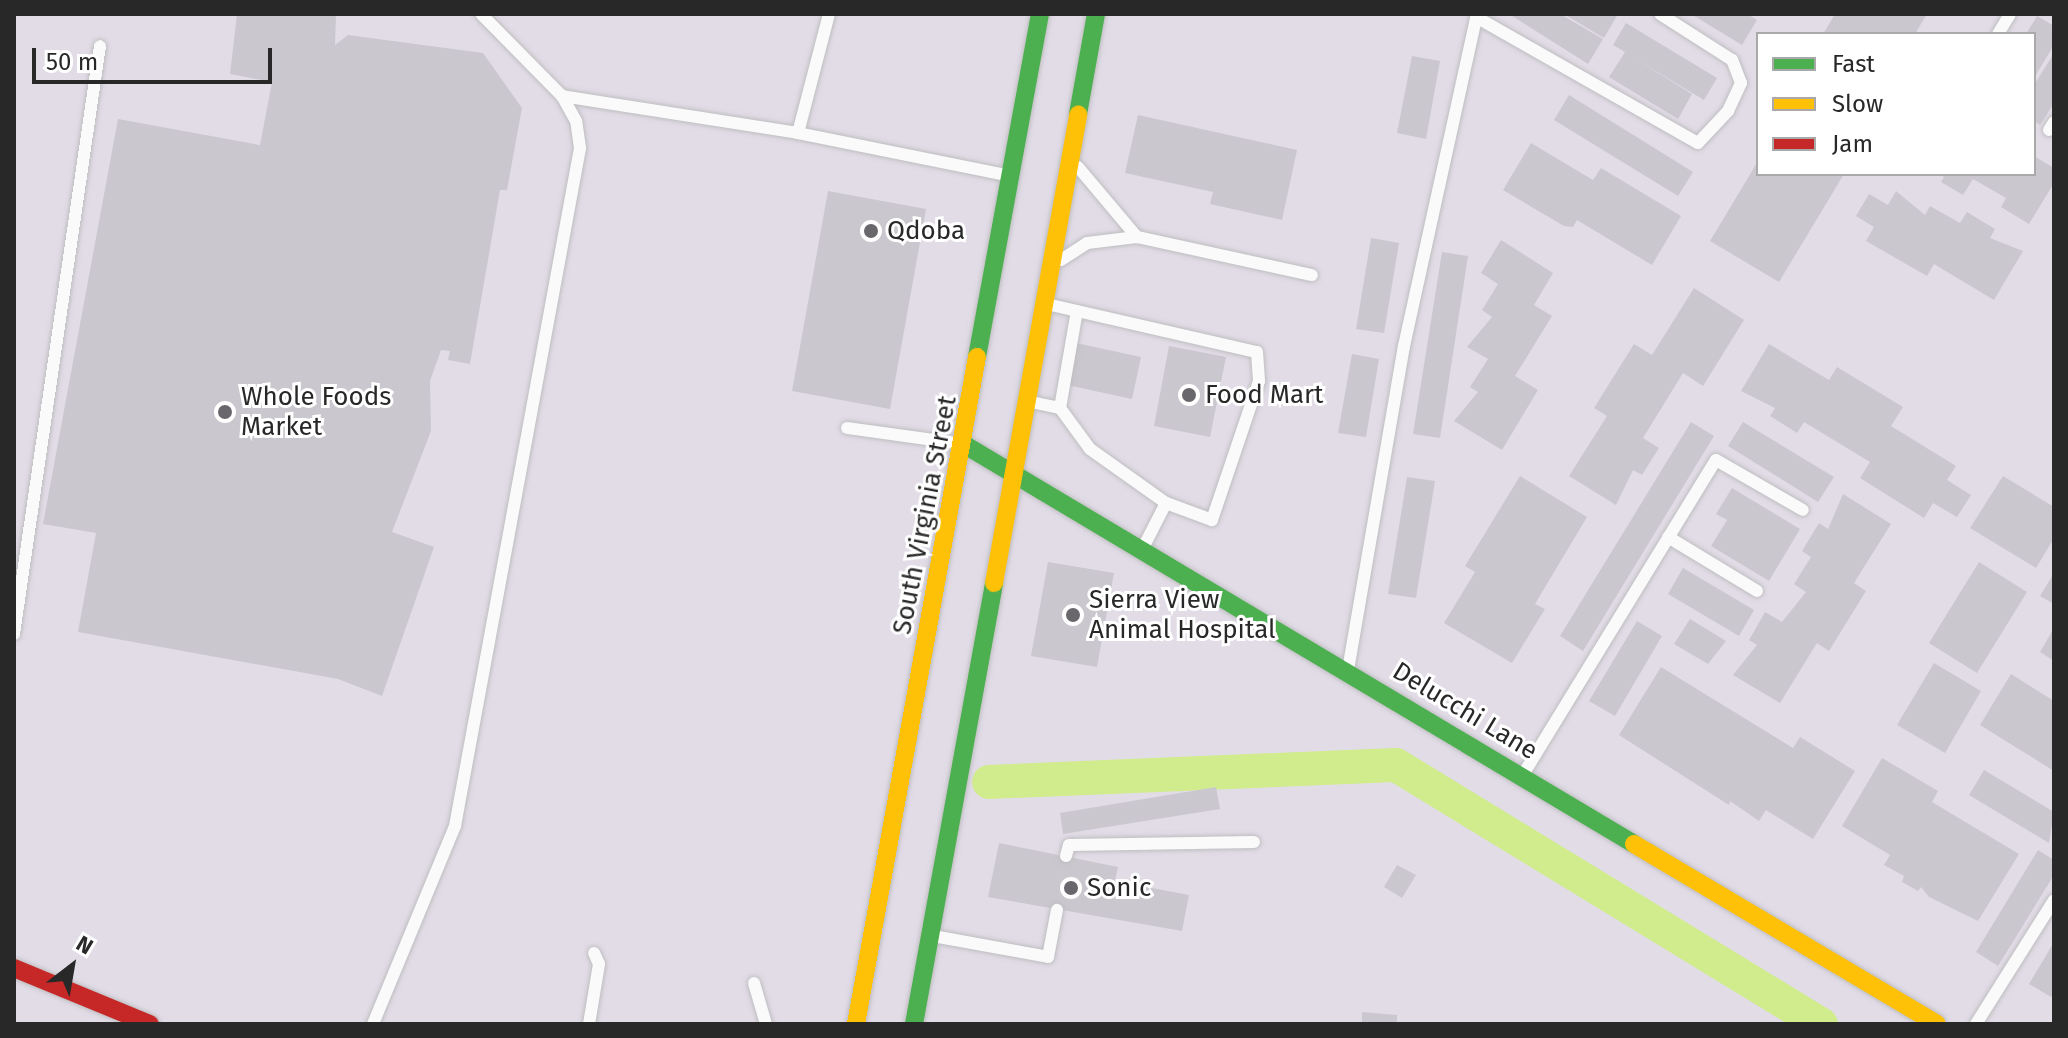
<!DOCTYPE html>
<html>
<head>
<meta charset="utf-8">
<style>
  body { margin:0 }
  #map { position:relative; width:2068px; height:1038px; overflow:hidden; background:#e2dce7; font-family:"Fira Sans",sans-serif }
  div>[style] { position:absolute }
  .canal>* { height:34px; margin:-17px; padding:0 17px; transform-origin:17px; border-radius:17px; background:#d0ec8c }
  .building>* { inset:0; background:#cbc7ce }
  .roads { filter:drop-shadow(0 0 2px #bebec0) drop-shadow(0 0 2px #bebec0) }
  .lane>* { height:12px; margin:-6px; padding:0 6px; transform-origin:6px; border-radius:6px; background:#fbfafb }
  .fast>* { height:18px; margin:-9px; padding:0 9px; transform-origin:9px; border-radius:9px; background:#4caf50 }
  .slow>* { height:18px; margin:-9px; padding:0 9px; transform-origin:9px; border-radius:9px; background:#ffc107 }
  .jam>* { height:18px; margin:-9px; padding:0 9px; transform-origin:9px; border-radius:9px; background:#c62828 }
  .dots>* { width:22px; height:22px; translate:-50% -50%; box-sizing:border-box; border:4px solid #fff; border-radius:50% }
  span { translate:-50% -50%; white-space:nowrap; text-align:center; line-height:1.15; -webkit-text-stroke:6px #fff; paint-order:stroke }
  .poi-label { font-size:26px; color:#282828 }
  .left { translate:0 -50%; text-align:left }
  .street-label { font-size:26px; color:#282828 }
  .frame { position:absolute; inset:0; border:16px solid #282828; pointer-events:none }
  .legend { position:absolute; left:1756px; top:32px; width:280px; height:144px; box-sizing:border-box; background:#fff; border:2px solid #a9a9a9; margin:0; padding:10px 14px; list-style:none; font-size:24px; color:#282828 }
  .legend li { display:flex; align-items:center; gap:16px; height:40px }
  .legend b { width:40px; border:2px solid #a9a9a9 }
  .north { position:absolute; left:32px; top:926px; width:80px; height:80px; -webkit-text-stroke:6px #fff; paint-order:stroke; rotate:31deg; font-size:22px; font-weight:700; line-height:32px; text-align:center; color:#282828 }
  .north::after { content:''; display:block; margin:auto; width:28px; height:36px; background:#282828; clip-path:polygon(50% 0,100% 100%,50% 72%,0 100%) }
  .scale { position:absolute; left:32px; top:48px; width:240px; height:36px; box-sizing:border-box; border:4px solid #282828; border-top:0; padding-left:10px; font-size:24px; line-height:28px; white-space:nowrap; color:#282828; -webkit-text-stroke:6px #fff; paint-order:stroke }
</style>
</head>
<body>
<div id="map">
  <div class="canal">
    <div style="left:989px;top:782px;width:407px;rotate:-2.4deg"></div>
    <div style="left:1396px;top:765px;width:498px;rotate:31.4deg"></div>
  </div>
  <div class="building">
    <div style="clip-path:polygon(237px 14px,336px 14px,335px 45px,348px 35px,483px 53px,522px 108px,507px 190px,500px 190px,470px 364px,448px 360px,450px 351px,441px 350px,430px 381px,431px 431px,392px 532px,434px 547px,382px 696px,338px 679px,78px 632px,96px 533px,43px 524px,118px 119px,260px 145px,272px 82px,230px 74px)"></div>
    <div style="clip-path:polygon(1509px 14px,1560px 14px,1603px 39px,1588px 64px)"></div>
    <div style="clip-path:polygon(1564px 14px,1618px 14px,1604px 38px)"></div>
    <div style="clip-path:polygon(1691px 14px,1747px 14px,1757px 20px,1742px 45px)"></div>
    <div style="clip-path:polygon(1835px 14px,1927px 14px,1915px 34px,1823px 34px)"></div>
    <div style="clip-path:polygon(2037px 16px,2054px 26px,2054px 45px,2034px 78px,2034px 34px,2026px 34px)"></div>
    <div style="clip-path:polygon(1626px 23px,1717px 78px,1704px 100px,1634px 58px,1692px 94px,1678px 119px,1609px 77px,1625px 52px,1613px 45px)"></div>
    <div style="clip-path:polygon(2054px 53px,2054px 103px,2040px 125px,2034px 121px,2034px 85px)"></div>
    <div style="clip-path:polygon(1412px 56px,1440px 61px,1426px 139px,1397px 133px)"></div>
    <div style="clip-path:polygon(1569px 95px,1693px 172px,1678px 196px,1554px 120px)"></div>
    <div style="clip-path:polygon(1138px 115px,1297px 150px,1282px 220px,1210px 204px,1213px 192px,1125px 173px)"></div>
    <div style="clip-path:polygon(1531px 143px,1593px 180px,1601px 168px,1681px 216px,1652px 265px,1577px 220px,1573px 227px,1564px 226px,1503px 190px)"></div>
    <div style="clip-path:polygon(2034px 156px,2054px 168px,2054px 183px,2029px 224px,2001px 207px,2006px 198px,1973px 179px,1963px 195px,1941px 182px,1944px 177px,1939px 174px,2034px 174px)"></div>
    <div style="clip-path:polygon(1758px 161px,1758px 174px,1844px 174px,1779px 282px,1710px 241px)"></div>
    <div style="clip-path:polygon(828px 191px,926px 209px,890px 409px,792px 391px)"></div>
    <div style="clip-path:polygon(1896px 191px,1925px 215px,1930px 206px,1960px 223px,1967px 212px,1995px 229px,1990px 238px,2023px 251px,1994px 300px,1934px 264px,1927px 276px,1866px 241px,1874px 227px,1856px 216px,1869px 194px,1888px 205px)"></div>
    <div style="clip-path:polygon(1371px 238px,1399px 243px,1384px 333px,1356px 329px)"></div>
    <div style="clip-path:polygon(1501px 240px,1553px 273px,1534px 305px,1552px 316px,1515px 376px,1538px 390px,1502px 450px,1454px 421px,1478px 392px,1470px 387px,1488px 359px,1467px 347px,1492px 317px,1482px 310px,1498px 284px,1481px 273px)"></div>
    <div style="clip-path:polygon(1442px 252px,1468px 256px,1440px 438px,1413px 434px)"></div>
    <div style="clip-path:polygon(1694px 288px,1744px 320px,1703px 386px,1683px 373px,1643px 438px,1659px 448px,1642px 475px,1633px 470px,1616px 505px,1569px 476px,1607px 416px,1594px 408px,1634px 344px,1652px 355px)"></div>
    <div style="clip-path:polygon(1076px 343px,1141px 357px,1132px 399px,1067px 385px)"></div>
    <div style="clip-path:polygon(1769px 344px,1829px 380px,1837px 367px,1903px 407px,1891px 426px,1956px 466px,1947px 480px,1971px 495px,1957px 517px,1933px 503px,1924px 518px,1860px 478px,1870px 462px,1804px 422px,1797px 433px,1770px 416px,1775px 408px,1741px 391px)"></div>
    <div style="clip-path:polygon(1169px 346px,1226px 357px,1210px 437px,1154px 426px)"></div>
    <div style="clip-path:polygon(1352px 354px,1379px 359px,1366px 437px,1338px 433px)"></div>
    <div style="clip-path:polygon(1691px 422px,1714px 436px,1583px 651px,1560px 636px)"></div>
    <div style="clip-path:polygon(1743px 422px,1834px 477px,1818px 502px,1728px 446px)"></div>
    <div style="clip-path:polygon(1520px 476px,1587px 517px,1535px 604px,1545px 609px,1512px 663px,1444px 623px,1475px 572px,1465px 566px)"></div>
    <div style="clip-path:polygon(2003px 476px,2054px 507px,2054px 538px,2036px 568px,1970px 528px)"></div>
    <div style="clip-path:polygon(1407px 477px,1435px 481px,1416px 598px,1388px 594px)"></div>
    <div style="clip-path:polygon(1732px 488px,1800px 529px,1769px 581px,1711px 546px,1727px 520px,1716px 514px)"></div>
    <div style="clip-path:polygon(1843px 494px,1891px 524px,1854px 583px,1866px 591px,1829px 651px,1817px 643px,1780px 703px,1733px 675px,1757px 645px,1749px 640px,1765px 612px,1782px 622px,1806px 592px,1794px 584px,1811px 557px,1802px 551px,1819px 523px,1828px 529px)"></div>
    <div style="clip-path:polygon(1048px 562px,1114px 573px,1097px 667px,1031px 656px)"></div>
    <div style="clip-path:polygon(1979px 562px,2027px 592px,1977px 673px,1929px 643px)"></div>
    <div style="clip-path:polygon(1683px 568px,1754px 610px,1739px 636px,1668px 594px)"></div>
    <div style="clip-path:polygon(2054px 573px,2054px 604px,2040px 596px)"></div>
    <div style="clip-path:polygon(1690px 619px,1726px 641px,1708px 664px,1674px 644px)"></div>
    <div style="clip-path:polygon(1637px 621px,1662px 636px,1615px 716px,1589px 701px)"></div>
    <div style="clip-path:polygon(2054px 628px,2054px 661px,2040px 652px)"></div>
    <div style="clip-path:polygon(1934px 663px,1981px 691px,1945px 753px,1897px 725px)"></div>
    <div style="clip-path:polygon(1661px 667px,1793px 748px,1800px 737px,1855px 771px,1813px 839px,1766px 810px,1759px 821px,1730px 801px,1729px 805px,1619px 735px)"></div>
    <div style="clip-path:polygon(2011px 674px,2054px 701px,2054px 771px,1980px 725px)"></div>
    <div style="clip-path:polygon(1882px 758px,1938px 791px,1932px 802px,2019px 854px,1978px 921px,1929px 897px,1921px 887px,1918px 891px,1902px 882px,1904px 876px,1884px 865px,1890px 855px,1842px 826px)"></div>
    <div style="clip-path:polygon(1984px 770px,2054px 812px,2049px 843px,1969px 795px)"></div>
    <div style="clip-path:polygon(1216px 787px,1220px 809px,1063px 834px,1060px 813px)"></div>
    <div style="clip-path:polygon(999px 843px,1118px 867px,1115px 881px,1189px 895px,1182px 931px,988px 897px)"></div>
    <div style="clip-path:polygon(2038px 850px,2054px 860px,2054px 875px,1998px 966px,1976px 952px)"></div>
    <div style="clip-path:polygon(1397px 865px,1416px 875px,1402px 898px,1384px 887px)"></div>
    <div style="clip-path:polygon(2054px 942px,2054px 992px,2051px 997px,2029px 984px)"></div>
    <div style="clip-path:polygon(1362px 1012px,1397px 1015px,1397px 1024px,1362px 1024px)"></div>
  </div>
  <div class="roads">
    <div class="lane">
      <div style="left:1476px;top:17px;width:255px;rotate:29.6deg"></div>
      <div style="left:1698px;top:143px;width:44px;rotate:-46.8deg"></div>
      <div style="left:1728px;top:111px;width:31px;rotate:-65deg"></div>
      <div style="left:1741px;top:83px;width:25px;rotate:-111deg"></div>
      <div style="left:1732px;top:60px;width:85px;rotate:-147.4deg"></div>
      <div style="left:1998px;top:34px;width:23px;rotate:-59deg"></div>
      <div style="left:562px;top:96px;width:239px;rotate:8.9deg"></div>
      <div style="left:798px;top:133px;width:213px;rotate:11.4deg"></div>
      <div style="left:2049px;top:130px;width:9px;rotate:-58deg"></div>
      <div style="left:798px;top:133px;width:123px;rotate:-75.4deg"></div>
      <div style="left:1078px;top:167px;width:92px;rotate:49.9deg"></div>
      <div style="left:1061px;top:260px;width:31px;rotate:-33deg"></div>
      <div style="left:1087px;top:243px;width:50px;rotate:-6.8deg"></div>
      <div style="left:1137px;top:237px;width:179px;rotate:12.3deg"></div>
      <div style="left:1051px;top:305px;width:211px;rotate:12.9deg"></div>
      <div style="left:1257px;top:352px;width:29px;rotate:86deg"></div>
      <div style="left:1259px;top:381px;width:147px;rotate:108.7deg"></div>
      <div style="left:1212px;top:520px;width:49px;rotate:-159.7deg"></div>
      <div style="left:1166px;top:503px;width:48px;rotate:117.1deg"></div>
      <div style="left:1031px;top:402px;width:30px;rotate:12deg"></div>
      <div style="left:1060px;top:408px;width:51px;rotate:53.8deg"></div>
      <div style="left:1090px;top:449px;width:93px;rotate:35.4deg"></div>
      <div style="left:1060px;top:408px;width:98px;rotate:-80.1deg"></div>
      <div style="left:847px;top:428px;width:109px;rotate:7.9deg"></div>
      <div style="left:1668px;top:537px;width:104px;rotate:31.2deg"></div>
      <div style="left:14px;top:634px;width:594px;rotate:-81.68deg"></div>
      <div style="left:1348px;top:670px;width:329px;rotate:-80.2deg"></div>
      <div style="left:1404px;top:346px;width:340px;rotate:-77.6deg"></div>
      <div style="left:1524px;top:773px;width:367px;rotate:-58.5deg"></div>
      <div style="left:1716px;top:460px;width:100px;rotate:29.9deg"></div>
      <div style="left:1066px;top:856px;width:11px;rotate:-75deg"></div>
      <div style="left:1069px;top:845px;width:185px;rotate:-0.9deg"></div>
      <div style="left:933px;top:936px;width:117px;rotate:10.3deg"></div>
      <div style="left:1048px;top:957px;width:48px;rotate:-79.2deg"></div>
      <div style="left:754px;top:983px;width:43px;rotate:73.7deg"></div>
      <div style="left:373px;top:1024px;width:214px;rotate:-67.5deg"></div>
      <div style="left:455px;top:826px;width:689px;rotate:-79.55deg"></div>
      <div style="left:580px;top:148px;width:27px;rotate:-98deg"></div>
      <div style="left:576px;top:121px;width:29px;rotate:-119deg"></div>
      <div style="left:562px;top:96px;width:115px;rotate:-134.6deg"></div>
      <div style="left:589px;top:1024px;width:61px;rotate:-80.5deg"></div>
      <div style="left:599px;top:964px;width:12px;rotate:-114deg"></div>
      <div style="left:1976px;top:1024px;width:146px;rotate:-57.8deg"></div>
    </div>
    <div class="fast">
      <div style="left:1078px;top:114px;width:102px;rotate:-79.8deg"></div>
      <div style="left:977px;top:357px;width:349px;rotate:-79.6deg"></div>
      <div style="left:965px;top:445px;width:779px;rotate:30.81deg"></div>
      <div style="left:914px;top:1024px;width:448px;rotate:-79.7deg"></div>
    </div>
    <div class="slow">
      <div style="left:994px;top:583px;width:476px;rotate:-79.8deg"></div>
      <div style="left:1634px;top:844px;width:352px;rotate:30.7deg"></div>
      <div style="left:856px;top:1024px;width:678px;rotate:-79.72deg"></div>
    </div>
    <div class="jam">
      <div style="left:14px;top:968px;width:147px;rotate:22.4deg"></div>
    </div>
  </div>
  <div class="dots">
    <div style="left:871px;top:231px;background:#69676b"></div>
    <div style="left:1189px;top:395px;background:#69676b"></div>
    <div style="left:225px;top:412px;background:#69676b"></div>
    <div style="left:1073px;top:615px;background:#69676b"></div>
    <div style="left:1071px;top:888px;background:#69676b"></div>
  </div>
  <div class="poi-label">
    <span class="left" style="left:887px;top:231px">Qdoba</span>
    <span class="left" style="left:1205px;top:395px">Food Mart</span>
    <span class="left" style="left:241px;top:412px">Whole Foods<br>Market</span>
    <span class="left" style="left:1089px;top:615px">Sierra View<br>Animal Hospital</span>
    <span class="left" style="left:1087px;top:888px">Sonic</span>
  </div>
  <div class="street-label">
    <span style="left:925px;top:515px;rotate:-79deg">South Virginia Street</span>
    <span style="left:1465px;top:711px;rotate:31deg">Delucchi Lane</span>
  </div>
  <div class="frame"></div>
  <ul class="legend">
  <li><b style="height:10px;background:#4caf50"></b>Fast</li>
  <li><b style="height:10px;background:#ffc107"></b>Slow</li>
  <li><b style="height:10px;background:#c62828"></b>Jam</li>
  </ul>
  <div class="north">N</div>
  <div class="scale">50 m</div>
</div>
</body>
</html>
